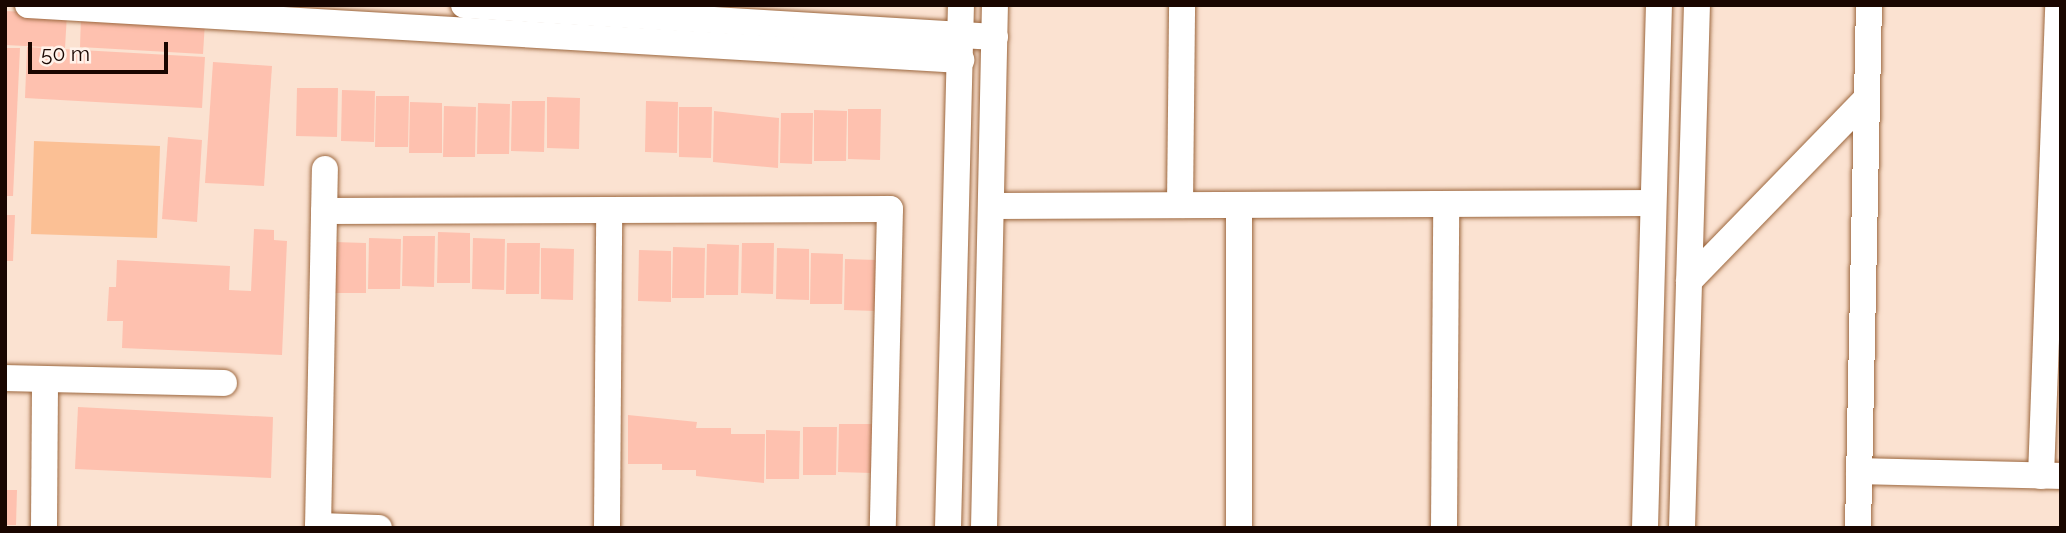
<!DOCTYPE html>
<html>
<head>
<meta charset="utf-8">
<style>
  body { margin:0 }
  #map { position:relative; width:2066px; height:533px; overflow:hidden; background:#fbe2d1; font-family:Raleway,sans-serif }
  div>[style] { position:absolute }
  .green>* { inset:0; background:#fbc095 }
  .building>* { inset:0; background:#fec1af }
  .roads { filter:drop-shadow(0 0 2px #9c673e) drop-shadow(0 0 2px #9c673e) }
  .minor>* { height:26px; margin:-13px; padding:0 13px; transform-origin:13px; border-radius:13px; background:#fff }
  span { translate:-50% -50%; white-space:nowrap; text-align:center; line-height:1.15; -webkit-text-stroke:5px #fff2ea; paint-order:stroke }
  .frame { position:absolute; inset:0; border:7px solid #190600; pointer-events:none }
  .scale { position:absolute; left:28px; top:42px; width:140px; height:32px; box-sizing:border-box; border:4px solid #190600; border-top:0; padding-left:9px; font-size:21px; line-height:24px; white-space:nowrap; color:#190600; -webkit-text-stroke:5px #fff2ea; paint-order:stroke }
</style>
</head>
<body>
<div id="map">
  <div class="green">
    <div style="clip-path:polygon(34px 141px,160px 146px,157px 238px,31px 234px)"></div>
  </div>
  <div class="building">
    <div style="clip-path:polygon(5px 11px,67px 14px,65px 48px,5px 45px)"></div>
    <div style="clip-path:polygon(81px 16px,205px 22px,203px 54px,80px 47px)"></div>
    <div style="clip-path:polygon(27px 47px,205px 57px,202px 108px,25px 98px)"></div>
    <div style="clip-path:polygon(5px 48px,20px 48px,13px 196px,5px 196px)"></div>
    <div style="clip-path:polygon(213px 62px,272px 66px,264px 186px,205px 183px)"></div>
    <div style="clip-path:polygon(297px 88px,338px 88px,337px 137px,296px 136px)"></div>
    <div style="clip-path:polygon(342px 90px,375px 91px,374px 142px,341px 141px)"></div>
    <div style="clip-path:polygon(376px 96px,409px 96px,408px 147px,375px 147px)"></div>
    <div style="clip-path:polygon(547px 97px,580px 98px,579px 149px,547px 148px)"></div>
    <div style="clip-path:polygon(512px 101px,545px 101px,544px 152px,511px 151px)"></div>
    <div style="clip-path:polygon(646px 101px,678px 102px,677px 153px,645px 152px)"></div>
    <div style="clip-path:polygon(410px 102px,442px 103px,442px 153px,409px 153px)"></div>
    <div style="clip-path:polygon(478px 103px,510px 104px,509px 154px,477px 154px)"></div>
    <div style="clip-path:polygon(444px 106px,476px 107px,475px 157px,443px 157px)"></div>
    <div style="clip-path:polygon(679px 107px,712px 107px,711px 158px,679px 157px)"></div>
    <div style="clip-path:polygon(848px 109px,881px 109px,880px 160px,848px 159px)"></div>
    <div style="clip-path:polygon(814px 110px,847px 111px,846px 161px,814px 161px)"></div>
    <div style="clip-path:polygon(714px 111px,779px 118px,778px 168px,713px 162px)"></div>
    <div style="clip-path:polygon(781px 113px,813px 113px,812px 164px,780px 163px)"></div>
    <div style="clip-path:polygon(168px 137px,202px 140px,197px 222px,162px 219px)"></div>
    <div style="clip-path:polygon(5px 215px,15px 215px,13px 261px,5px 261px)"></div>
    <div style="clip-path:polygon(254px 229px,274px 230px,274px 240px,287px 241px,282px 355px,122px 348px,123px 321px,107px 321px,109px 287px,116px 287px,117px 260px,230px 266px,229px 290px,251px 291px)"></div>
    <div style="clip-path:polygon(438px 232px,470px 233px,470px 283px,437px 283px)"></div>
    <div style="clip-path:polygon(403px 236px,435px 236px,434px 287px,402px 286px)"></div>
    <div style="clip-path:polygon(369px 238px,401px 239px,400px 289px,368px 289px)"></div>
    <div style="clip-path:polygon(473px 238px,505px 239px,504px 290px,472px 289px)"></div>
    <div style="clip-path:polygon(334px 242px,366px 243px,366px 293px,333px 293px)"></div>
    <div style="clip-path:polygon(507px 243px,540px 243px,539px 294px,506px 294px)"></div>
    <div style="clip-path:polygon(742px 243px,774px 243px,773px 294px,741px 293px)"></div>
    <div style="clip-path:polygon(707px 244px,739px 245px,738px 295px,706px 295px)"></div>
    <div style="clip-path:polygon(673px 247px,705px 248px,704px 298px,672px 298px)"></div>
    <div style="clip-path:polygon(541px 248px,574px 249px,573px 300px,541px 299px)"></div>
    <div style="clip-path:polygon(777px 248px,809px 249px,809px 300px,776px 299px)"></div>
    <div style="clip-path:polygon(639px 250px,671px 251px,671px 302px,638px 301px)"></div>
    <div style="clip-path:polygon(811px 253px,843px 254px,842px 304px,810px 304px)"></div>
    <div style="clip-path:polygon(845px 259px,877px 260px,876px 311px,844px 310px)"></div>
    <div style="clip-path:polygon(78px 407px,273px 417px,271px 478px,75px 469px)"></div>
    <div style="clip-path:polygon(628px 415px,697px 422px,696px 428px,731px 428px,731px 434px,765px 434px,764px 483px,696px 476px,696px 470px,662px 470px,662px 464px,628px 464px)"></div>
    <div style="clip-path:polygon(839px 424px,872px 424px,872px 473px,838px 472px)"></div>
    <div style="clip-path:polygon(803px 427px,837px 427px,836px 475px,803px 475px)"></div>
    <div style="clip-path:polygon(766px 430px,800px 431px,799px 479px,766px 479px)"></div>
    <div style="clip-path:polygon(5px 490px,17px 490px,16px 525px,5px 525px)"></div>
  </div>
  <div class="roads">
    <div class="minor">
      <div style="left:28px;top:5px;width:935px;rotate:3.37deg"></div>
      <div style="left:464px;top:5px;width:532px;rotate:3.45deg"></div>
      <div style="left:1180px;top:205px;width:200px;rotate:-89.4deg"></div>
      <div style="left:1239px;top:205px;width:323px;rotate:90deg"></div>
      <div style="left:993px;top:206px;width:660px;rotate:-0.26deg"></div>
      <div style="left:324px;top:211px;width:566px;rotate:-0.2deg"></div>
      <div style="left:890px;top:209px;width:319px;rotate:91.3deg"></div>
      <div style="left:1689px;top:281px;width:251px;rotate:-45.8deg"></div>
      <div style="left:5px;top:378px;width:219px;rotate:1.3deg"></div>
      <div style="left:1859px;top:471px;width:202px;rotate:1.4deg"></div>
      <div style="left:2041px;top:476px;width:471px;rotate:-87.9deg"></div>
      <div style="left:318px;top:526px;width:61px;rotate:1.9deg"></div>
      <div style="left:44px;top:528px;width:149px;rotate:-89.6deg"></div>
      <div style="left:318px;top:528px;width:359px;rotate:-88.9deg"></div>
      <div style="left:607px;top:528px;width:318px;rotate:-89.6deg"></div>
      <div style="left:948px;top:528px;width:523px;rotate:-88.58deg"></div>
      <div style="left:984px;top:528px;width:523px;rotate:-88.8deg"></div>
      <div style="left:1444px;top:528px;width:324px;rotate:-89.6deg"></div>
      <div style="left:1645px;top:528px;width:523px;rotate:-88.47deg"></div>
      <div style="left:1682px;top:528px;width:523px;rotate:-88.36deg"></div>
      <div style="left:1858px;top:528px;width:523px;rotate:-88.8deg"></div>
    </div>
  </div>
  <div class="frame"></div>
  <div class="scale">50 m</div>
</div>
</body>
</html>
